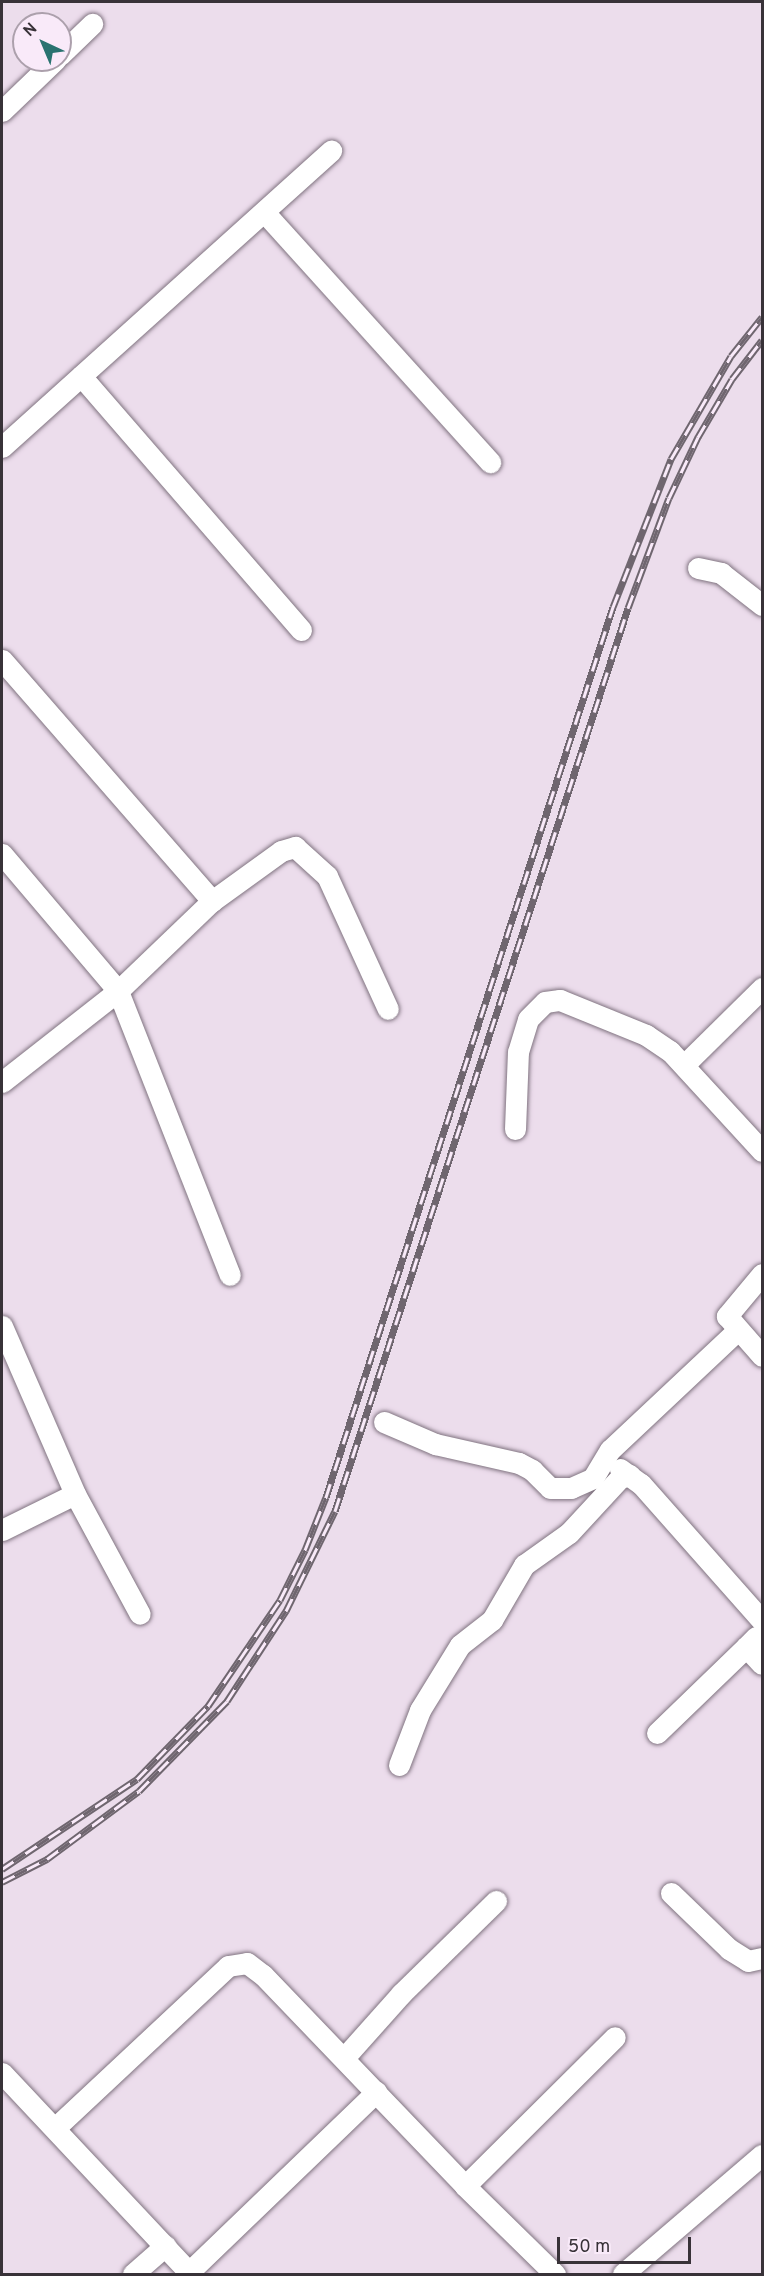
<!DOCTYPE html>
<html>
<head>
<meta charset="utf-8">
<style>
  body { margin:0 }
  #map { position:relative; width:764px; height:2276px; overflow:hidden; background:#ecddec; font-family:Overpass,sans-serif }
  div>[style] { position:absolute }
  .roads { filter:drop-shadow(0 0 2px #807380) drop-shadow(0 0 2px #807380) }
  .minor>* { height:21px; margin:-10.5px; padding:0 10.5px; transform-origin:10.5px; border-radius:10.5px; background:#fff }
  .rail>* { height:7px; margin-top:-3.5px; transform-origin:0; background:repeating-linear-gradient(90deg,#f9eaf9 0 14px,#6f666f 0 28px); box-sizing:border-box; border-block:2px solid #6f666f }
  span { translate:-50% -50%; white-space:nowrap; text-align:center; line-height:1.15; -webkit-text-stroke:6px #f9eaf9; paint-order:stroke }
  .frame { position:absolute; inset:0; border:3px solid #383238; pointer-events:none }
  .north { position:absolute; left:12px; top:12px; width:60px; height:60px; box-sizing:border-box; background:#f9eaf9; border:2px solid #aca0ac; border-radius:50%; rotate:316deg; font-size:16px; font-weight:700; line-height:24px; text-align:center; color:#383238 }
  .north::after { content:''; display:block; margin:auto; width:21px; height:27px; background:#297370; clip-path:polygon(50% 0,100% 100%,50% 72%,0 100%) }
  .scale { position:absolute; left:557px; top:2237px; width:134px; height:27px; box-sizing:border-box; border:3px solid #383238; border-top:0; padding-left:8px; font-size:18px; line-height:21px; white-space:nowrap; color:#383238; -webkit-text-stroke:4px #f9eaf9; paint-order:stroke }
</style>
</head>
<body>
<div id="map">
  <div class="roads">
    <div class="minor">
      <div style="left:60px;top:55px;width:45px;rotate:-44.1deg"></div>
      <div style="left:2px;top:111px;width:74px;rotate:-43.9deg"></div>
      <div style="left:265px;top:213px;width:336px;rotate:47.9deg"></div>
      <div style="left:81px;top:376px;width:336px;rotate:49.1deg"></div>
      <div style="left:2px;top:447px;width:443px;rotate:-42deg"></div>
      <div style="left:698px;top:568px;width:24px;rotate:12deg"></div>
      <div style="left:721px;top:573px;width:52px;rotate:38deg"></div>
      <div style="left:2px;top:660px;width:320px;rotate:48.9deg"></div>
      <div style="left:2px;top:854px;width:180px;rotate:49.7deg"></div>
      <div style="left:118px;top:991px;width:305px;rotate:68.5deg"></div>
      <div style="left:684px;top:1065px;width:110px;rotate:-44.6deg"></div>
      <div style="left:2px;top:1082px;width:147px;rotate:-38.1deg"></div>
      <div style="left:118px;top:991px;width:130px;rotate:-43.8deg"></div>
      <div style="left:212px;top:901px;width:85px;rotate:-35.9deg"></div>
      <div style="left:281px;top:851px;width:15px;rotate:-16deg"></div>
      <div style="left:295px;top:847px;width:43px;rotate:42.2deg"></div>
      <div style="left:327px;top:876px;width:146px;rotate:65.4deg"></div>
      <div style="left:515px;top:1129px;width:77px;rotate:-87.8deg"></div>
      <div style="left:518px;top:1052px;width:34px;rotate:-73deg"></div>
      <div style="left:528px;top:1019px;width:24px;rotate:-45deg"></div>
      <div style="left:545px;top:1002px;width:15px;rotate:-8deg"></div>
      <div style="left:560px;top:1000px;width:93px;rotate:22.1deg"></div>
      <div style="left:646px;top:1035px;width:29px;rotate:34deg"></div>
      <div style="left:670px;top:1051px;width:136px;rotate:47.4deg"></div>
      <div style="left:762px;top:1274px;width:55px;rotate:129.8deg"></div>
      <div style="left:727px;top:1316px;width:53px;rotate:48.8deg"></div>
      <div style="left:2px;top:1326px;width:183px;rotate:66.5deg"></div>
      <div style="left:75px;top:1494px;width:136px;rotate:61.6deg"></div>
      <div style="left:384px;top:1422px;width:56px;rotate:23.3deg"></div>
      <div style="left:435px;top:1444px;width:86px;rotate:12.7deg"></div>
      <div style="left:519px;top:1463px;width:15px;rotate:28deg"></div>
      <div style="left:532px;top:1470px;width:25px;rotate:45deg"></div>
      <div style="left:550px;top:1488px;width:21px"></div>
      <div style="left:571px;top:1488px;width:24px;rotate:-24deg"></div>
      <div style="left:593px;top:1478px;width:33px;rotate:-59deg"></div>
      <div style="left:610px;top:1450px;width:175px;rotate:-43.2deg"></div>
      <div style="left:620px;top:1469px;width:26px;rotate:36deg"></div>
      <div style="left:641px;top:1484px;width:183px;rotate:48.5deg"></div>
      <div style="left:2px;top:1530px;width:81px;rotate:-26.3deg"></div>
      <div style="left:756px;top:1637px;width:14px;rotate:135deg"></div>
      <div style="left:746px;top:1647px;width:23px;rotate:47deg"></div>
      <div style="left:657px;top:1733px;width:124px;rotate:-44deg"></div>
      <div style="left:399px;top:1765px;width:59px;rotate:-69.1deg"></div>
      <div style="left:420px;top:1710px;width:76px;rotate:-58.4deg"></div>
      <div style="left:460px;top:1645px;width:41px;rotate:-38deg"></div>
      <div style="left:492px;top:1620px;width:64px;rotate:-59.8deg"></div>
      <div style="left:524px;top:1565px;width:55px;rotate:-35.4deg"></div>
      <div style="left:569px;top:1533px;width:75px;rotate:-47.2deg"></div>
      <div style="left:620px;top:1478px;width:10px;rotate:-17deg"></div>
      <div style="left:671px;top:1893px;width:81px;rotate:44deg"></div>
      <div style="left:729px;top:1949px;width:22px;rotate:32deg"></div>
      <div style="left:748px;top:1961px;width:14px;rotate:-12deg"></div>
      <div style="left:344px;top:2058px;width:86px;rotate:-48.3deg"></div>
      <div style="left:401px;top:1994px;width:133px;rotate:-44.4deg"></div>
      <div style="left:2px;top:2073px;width:276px;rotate:46.8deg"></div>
      <div style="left:55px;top:2128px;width:237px;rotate:-43.1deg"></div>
      <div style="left:228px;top:1966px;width:19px;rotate:-9deg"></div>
      <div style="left:247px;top:1963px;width:20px;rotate:37deg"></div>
      <div style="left:263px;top:1975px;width:292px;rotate:46.2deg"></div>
      <div style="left:465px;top:2186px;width:126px;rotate:44.4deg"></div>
      <div style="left:465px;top:2186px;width:211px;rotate:-44.8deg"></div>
      <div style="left:189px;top:2272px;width:260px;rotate:-43.9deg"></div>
      <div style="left:133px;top:2274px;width:43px;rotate:-41.2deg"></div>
      <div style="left:623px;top:2274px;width:183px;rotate:-40.6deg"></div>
    </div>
  </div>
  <div class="rail">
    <div style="left:2px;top:1869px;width:162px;rotate:-33.7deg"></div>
    <div style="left:137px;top:1779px;width:102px;rotate:-45.8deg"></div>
    <div style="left:208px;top:1706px;width:128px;rotate:-55.8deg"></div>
    <div style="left:280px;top:1600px;width:56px;rotate:-63.4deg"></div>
    <div style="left:305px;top:1550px;width:57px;rotate:-68.4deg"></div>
    <div style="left:326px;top:1497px;width:935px;rotate:-72.13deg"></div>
    <div style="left:613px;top:607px;width:159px;rotate:-68.6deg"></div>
    <div style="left:671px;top:459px;width:119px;rotate:-59.8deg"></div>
    <div style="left:731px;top:356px;width:50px;rotate:-51.5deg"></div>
    <div style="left:2px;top:1882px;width:51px;rotate:-27.1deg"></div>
    <div style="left:47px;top:1859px;width:114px;rotate:-36.5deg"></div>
    <div style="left:139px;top:1791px;width:126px;rotate:-45.6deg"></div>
    <div style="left:227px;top:1701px;width:108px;rotate:-56.8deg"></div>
    <div style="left:286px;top:1611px;width:111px;rotate:-63.9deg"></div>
    <div style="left:335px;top:1511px;width:949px;rotate:-72.02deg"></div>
    <div style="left:628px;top:608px;width:117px;rotate:-69.6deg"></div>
    <div style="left:669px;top:498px;width:68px;rotate:-64.6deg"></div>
    <div style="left:698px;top:437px;width:67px;rotate:-59.6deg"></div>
    <div style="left:732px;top:379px;width:49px;rotate:-52.4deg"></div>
  </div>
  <div class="frame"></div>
  <div class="north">N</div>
  <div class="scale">50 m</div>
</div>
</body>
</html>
